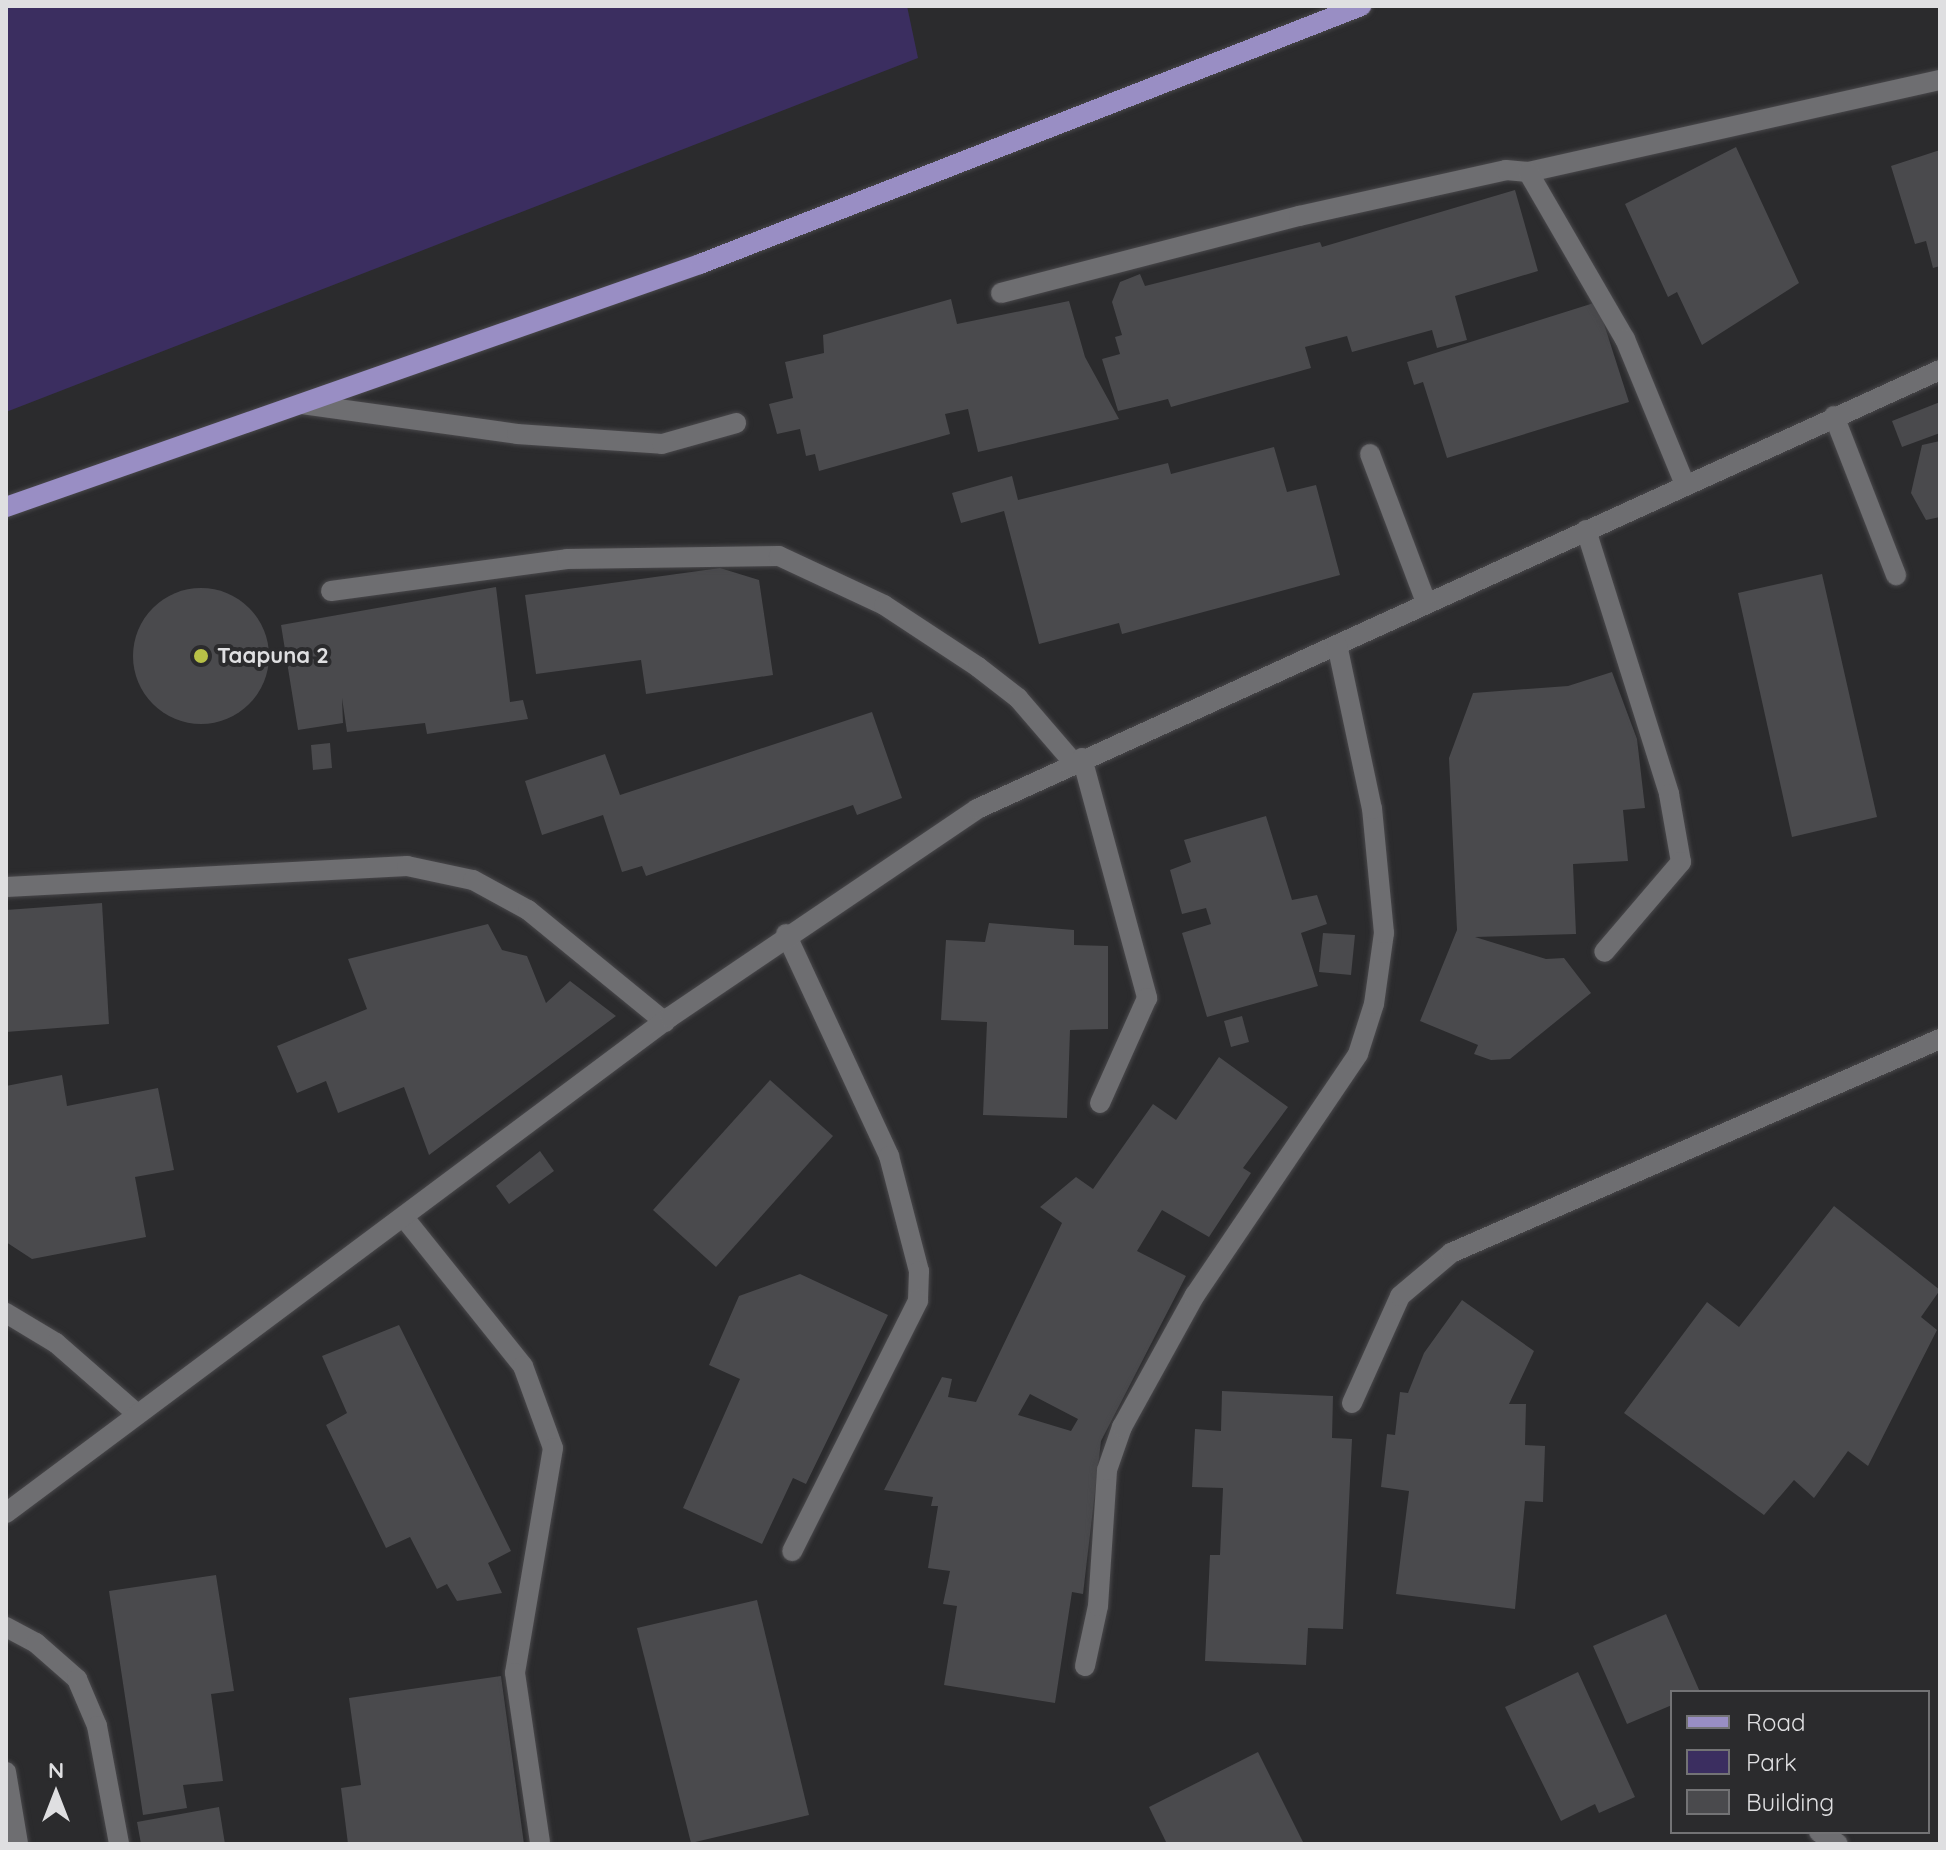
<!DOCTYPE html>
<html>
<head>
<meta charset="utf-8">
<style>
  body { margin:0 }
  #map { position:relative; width:1946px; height:1850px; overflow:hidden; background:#2b2b2d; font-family:Quicksand,sans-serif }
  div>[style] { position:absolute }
  .green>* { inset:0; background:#3b2e60 }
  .building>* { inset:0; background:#4a4a4d }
  .round { border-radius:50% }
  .roads { filter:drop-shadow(0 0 2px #49484b) drop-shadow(0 0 2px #49484b) }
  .minor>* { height:20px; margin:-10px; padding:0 10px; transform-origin:10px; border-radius:10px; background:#6e6e71 }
  .major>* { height:20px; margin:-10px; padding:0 10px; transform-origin:10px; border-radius:10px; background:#998ec4 }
  .dots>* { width:22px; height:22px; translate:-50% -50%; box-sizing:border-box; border:4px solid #2b2b2d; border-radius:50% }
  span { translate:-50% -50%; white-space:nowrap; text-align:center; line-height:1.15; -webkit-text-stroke:8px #2b2b2d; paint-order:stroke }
  .poi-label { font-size:22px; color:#dfdfe1; font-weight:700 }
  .left { translate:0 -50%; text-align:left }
  .frame { position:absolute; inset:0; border:8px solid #dfdfe1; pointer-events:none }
  .legend { position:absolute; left:1670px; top:1690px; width:260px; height:144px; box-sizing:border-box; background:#2b2b2d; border:2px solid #737375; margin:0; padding:10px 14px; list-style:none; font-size:24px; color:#dfdfe1 }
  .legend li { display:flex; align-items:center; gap:16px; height:40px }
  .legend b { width:40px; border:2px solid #737375 }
  .north { position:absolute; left:16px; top:1754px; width:80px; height:80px; -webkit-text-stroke:6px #2b2b2d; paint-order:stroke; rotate:0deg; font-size:22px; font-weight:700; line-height:32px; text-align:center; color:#dfdfe1 }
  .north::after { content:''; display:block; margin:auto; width:28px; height:36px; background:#dfdfe1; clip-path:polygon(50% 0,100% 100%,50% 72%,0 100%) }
</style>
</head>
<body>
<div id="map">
  <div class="green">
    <div style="clip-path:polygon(6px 6px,907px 6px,918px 58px,6px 412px)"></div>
  </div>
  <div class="building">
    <div style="clip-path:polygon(1736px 147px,1799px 283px,1702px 345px,1677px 292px,1668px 297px,1625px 204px)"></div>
    <div style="clip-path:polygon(1940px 150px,1940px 266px,1933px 268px,1926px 241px,1915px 244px,1891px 166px)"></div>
    <div style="clip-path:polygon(1515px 190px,1538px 271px,1455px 296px,1467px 340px,1437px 348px,1432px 330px,1352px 352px,1347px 336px,1305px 347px,1311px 368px,1171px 407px,1168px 399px,1118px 411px,1102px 359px,1120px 354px,1115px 337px,1122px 335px,1112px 302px,1120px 282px,1140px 274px,1145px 286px,1320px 242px,1322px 247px)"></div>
    <div style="clip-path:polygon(951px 299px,957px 324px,1069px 301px,1085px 357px,1119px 419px,978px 452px,968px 409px,945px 414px,950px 434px,819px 471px,815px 454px,806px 456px,800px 429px,777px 434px,769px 404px,793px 398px,785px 362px,824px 353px,823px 335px)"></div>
    <div style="clip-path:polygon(1597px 302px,1629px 402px,1447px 458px,1423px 382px,1414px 385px,1407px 362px)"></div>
    <div style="clip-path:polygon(1940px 402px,1940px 433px,1902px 447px,1892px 421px)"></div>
    <div style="clip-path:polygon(1940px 441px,1940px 517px,1926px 520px,1911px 493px,1922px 445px)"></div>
    <div style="clip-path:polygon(1274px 447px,1287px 492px,1316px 485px,1340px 575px,1122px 634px,1119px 623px,1039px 644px,1004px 511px,961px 523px,952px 493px,1012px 476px,1018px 500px,1168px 463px,1171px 474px)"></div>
    <div style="clip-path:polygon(720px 568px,759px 580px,773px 675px,646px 694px,641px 660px,536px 674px,525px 595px)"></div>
    <div style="clip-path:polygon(1822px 574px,1877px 817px,1792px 837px,1738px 593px)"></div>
    <div style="clip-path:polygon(496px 587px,510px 702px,523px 700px,528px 719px,427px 734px,425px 723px,347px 732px,342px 698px,343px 723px,298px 730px,281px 625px)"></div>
    <div class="round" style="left:133px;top:588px;width:136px;height:136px"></div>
    <div style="clip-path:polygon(1612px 672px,1637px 739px,1645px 808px,1623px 810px,1628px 861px,1573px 864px,1576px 934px,1475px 937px,1546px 959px,1564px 958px,1591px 993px,1510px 1059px,1491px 1060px,1474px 1054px,1478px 1045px,1420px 1021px,1457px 930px,1449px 758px,1473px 693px,1568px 686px)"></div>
    <div style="clip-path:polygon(872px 712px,902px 798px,857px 815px,853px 805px,646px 876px,642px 866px,622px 872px,603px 815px,542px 835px,525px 781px,605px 754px,620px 795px)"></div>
    <div style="clip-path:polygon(330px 743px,332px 768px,313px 770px,311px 745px)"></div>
    <div style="clip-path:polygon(1266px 816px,1292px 900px,1317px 895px,1327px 924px,1301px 933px,1318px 986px,1207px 1017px,1182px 933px,1211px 924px,1206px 908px,1182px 914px,1170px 870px,1191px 862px,1184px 840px)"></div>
    <div style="clip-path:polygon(102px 903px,109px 1024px,6px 1032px,6px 910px)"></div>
    <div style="clip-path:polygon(989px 923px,1074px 930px,1074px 945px,1108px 946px,1108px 1029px,1070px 1030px,1067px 1118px,983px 1115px,987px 1022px,941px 1020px,946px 940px,985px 942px)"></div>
    <div style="clip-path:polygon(488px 924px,502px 950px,527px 956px,546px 1003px,570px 981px,616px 1016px,429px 1155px,404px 1087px,338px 1113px,326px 1081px,297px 1093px,277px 1046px,367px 1009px,348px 959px)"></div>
    <div style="clip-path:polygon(1323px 933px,1355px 935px,1351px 975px,1319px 972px)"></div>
    <div style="clip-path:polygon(1242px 1016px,1249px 1042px,1231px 1047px,1224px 1021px)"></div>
    <div style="clip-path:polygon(evenodd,1219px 1057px,1288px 1107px,1243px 1168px,1251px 1173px,1209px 1237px,1162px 1210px,1137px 1251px,1186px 1276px,1101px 1441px,1083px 1594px,1072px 1592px,1055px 1703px,944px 1685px,957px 1606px,943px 1604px,950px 1571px,928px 1568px,938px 1506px,931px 1506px,933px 1497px,884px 1490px,942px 1377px,952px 1379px,948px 1397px,976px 1402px,1062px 1223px,1040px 1207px,1076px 1177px,1093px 1189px,1153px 1104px,1176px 1120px,1219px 1057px,1030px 1394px,1078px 1419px,1071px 1431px,1018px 1415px,1030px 1394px)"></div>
    <div style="clip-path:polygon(62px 1075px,67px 1106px,158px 1088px,174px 1170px,135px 1177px,146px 1237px,32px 1259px,6px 1242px,6px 1086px)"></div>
    <div style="clip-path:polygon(770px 1080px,833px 1136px,716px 1267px,653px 1210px)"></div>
    <div style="clip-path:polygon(540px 1151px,554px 1171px,509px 1204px,496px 1186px)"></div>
    <div style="clip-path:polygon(1834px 1206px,1940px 1290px,1921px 1317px,1937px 1330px,1868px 1466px,1848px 1451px,1814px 1498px,1794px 1480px,1764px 1515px,1624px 1413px,1707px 1302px,1739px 1327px)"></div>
    <div style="clip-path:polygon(800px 1274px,888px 1315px,806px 1484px,793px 1478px,762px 1544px,683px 1508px,740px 1379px,709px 1365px,739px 1296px)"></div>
    <div style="clip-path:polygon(1462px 1300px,1534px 1351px,1509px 1404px,1526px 1404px,1525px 1445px,1545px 1446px,1543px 1502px,1525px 1501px,1515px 1609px,1396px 1594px,1409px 1491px,1381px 1487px,1387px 1434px,1395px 1435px,1400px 1392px,1408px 1393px,1424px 1353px)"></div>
    <div style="clip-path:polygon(399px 1325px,511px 1551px,488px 1563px,502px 1593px,457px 1601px,447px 1584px,437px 1589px,410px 1537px,386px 1548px,326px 1425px,347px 1413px,322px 1356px)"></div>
    <div style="clip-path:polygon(1222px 1391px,1333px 1396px,1332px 1438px,1352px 1439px,1343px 1629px,1308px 1628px,1306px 1665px,1205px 1661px,1210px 1555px,1220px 1555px,1223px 1488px,1192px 1487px,1195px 1429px,1221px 1431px)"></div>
    <div style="clip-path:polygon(216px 1575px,234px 1691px,211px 1694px,223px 1781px,183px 1785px,187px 1808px,143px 1815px,109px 1591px)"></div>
    <div style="clip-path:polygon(757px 1600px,809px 1815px,691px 1843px,637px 1628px)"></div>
    <div style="clip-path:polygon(1666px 1614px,1700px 1692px,1672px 1692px,1672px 1705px,1627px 1724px,1593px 1646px)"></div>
    <div style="clip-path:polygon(1578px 1672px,1635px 1797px,1599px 1813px,1595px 1804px,1561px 1821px,1505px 1707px)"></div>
    <div style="clip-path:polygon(501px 1676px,524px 1844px,348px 1844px,341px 1788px,361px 1785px,349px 1698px)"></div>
    <div style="clip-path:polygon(1258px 1752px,1304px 1844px,1167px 1844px,1149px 1807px)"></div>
    <div style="clip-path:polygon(219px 1807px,225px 1844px,141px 1844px,137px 1822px)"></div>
  </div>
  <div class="roads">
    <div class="minor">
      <div style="left:1528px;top:172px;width:422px;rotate:-12.6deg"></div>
      <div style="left:1001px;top:293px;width:308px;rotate:-14.5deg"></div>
      <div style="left:1299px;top:216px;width:212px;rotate:-12.5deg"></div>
      <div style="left:1506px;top:170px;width:22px;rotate:5deg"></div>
      <div style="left:1528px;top:172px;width:193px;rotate:59.9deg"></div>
      <div style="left:1625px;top:339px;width:155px;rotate:67.6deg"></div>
      <div style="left:302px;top:404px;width:217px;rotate:7.9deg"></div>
      <div style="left:517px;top:434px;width:145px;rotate:3.9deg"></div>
      <div style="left:662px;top:444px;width:77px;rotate:-15.8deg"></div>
      <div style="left:1834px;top:416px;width:171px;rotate:68.7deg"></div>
      <div style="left:1370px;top:454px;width:158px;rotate:69.3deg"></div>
      <div style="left:1586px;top:530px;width:277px;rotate:72.5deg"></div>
      <div style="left:1669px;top:794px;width:69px;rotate:80deg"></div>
      <div style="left:1681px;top:862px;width:118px;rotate:130.5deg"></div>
      <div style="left:331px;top:591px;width:238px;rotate:-7.7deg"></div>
      <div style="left:567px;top:559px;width:212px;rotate:-0.8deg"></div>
      <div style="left:779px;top:556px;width:116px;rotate:25deg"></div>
      <div style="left:884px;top:605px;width:113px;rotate:33.4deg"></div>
      <div style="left:978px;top:667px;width:51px;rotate:37.8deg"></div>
      <div style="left:1018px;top:698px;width:84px;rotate:49.3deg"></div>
      <div style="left:1082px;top:758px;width:249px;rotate:74.8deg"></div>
      <div style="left:1147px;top:998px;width:115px;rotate:114.1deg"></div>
      <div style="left:6px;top:887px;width:402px;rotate:-3deg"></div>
      <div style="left:407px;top:866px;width:67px;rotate:12deg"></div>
      <div style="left:473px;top:880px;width:63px;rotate:28.6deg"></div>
      <div style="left:528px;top:910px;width:177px;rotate:39.3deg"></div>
      <div style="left:786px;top:934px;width:245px;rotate:65.1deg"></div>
      <div style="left:889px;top:1156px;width:119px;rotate:75.4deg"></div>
      <div style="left:919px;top:1271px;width:30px;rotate:92deg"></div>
      <div style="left:918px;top:1301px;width:280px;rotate:116.7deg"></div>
      <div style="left:406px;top:1220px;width:187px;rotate:51.3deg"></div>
      <div style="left:523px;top:1366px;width:87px;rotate:69.9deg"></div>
      <div style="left:553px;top:1448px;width:228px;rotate:99.6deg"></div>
      <div style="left:515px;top:1673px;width:171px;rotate:81.6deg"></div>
      <div style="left:6px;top:1313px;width:58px;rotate:31deg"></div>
      <div style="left:56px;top:1343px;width:106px;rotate:41.2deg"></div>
      <div style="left:1352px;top:1403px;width:117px;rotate:-65.8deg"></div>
      <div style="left:1400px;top:1296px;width:67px;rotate:-40.1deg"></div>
      <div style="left:1451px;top:1253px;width:534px;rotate:-23.64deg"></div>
      <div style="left:6px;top:1513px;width:829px;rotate:-36.76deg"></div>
      <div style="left:670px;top:1017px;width:371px;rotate:-34.1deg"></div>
      <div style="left:977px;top:809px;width:1058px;rotate:-24.51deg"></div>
      <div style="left:6px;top:1627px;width:34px;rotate:28deg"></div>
      <div style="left:36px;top:1643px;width:55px;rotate:41.3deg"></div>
      <div style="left:77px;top:1679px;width:51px;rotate:66.9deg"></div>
      <div style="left:97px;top:1726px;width:120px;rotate:79.4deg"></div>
      <div style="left:1085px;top:1666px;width:61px;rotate:-77.8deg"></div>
      <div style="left:1098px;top:1606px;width:136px;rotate:-86.2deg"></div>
      <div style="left:1107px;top:1470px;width:46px;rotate:-70.8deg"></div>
      <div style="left:1122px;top:1427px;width:151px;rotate:-61.1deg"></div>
      <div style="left:1195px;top:1295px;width:291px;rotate:-55.9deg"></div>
      <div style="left:1358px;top:1054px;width:52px;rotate:-72.3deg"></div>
      <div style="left:1374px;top:1004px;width:72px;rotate:-82deg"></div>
      <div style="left:1384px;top:933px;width:125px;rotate:-95.5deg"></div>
      <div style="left:1372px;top:809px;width:168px;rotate:-102deg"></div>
      <div style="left:6px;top:1772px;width:73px;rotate:80.5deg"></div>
      <div style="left:1819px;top:1832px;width:22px;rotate:32deg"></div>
    </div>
    <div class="major">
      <div style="left:6px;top:507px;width:735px;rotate:-19.3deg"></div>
      <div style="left:700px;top:264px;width:710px;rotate:-21.32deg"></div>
    </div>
  </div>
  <div class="dots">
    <div style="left:201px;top:656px;background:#b8c147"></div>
  </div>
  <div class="poi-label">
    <span class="left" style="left:217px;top:656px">Taapuna 2</span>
  </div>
  <div class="frame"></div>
  <ul class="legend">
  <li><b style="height:10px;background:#998ec4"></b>Road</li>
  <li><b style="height:22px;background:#3b2e60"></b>Park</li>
  <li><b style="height:22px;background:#4a4a4d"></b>Building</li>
  </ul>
  <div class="north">N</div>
</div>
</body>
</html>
